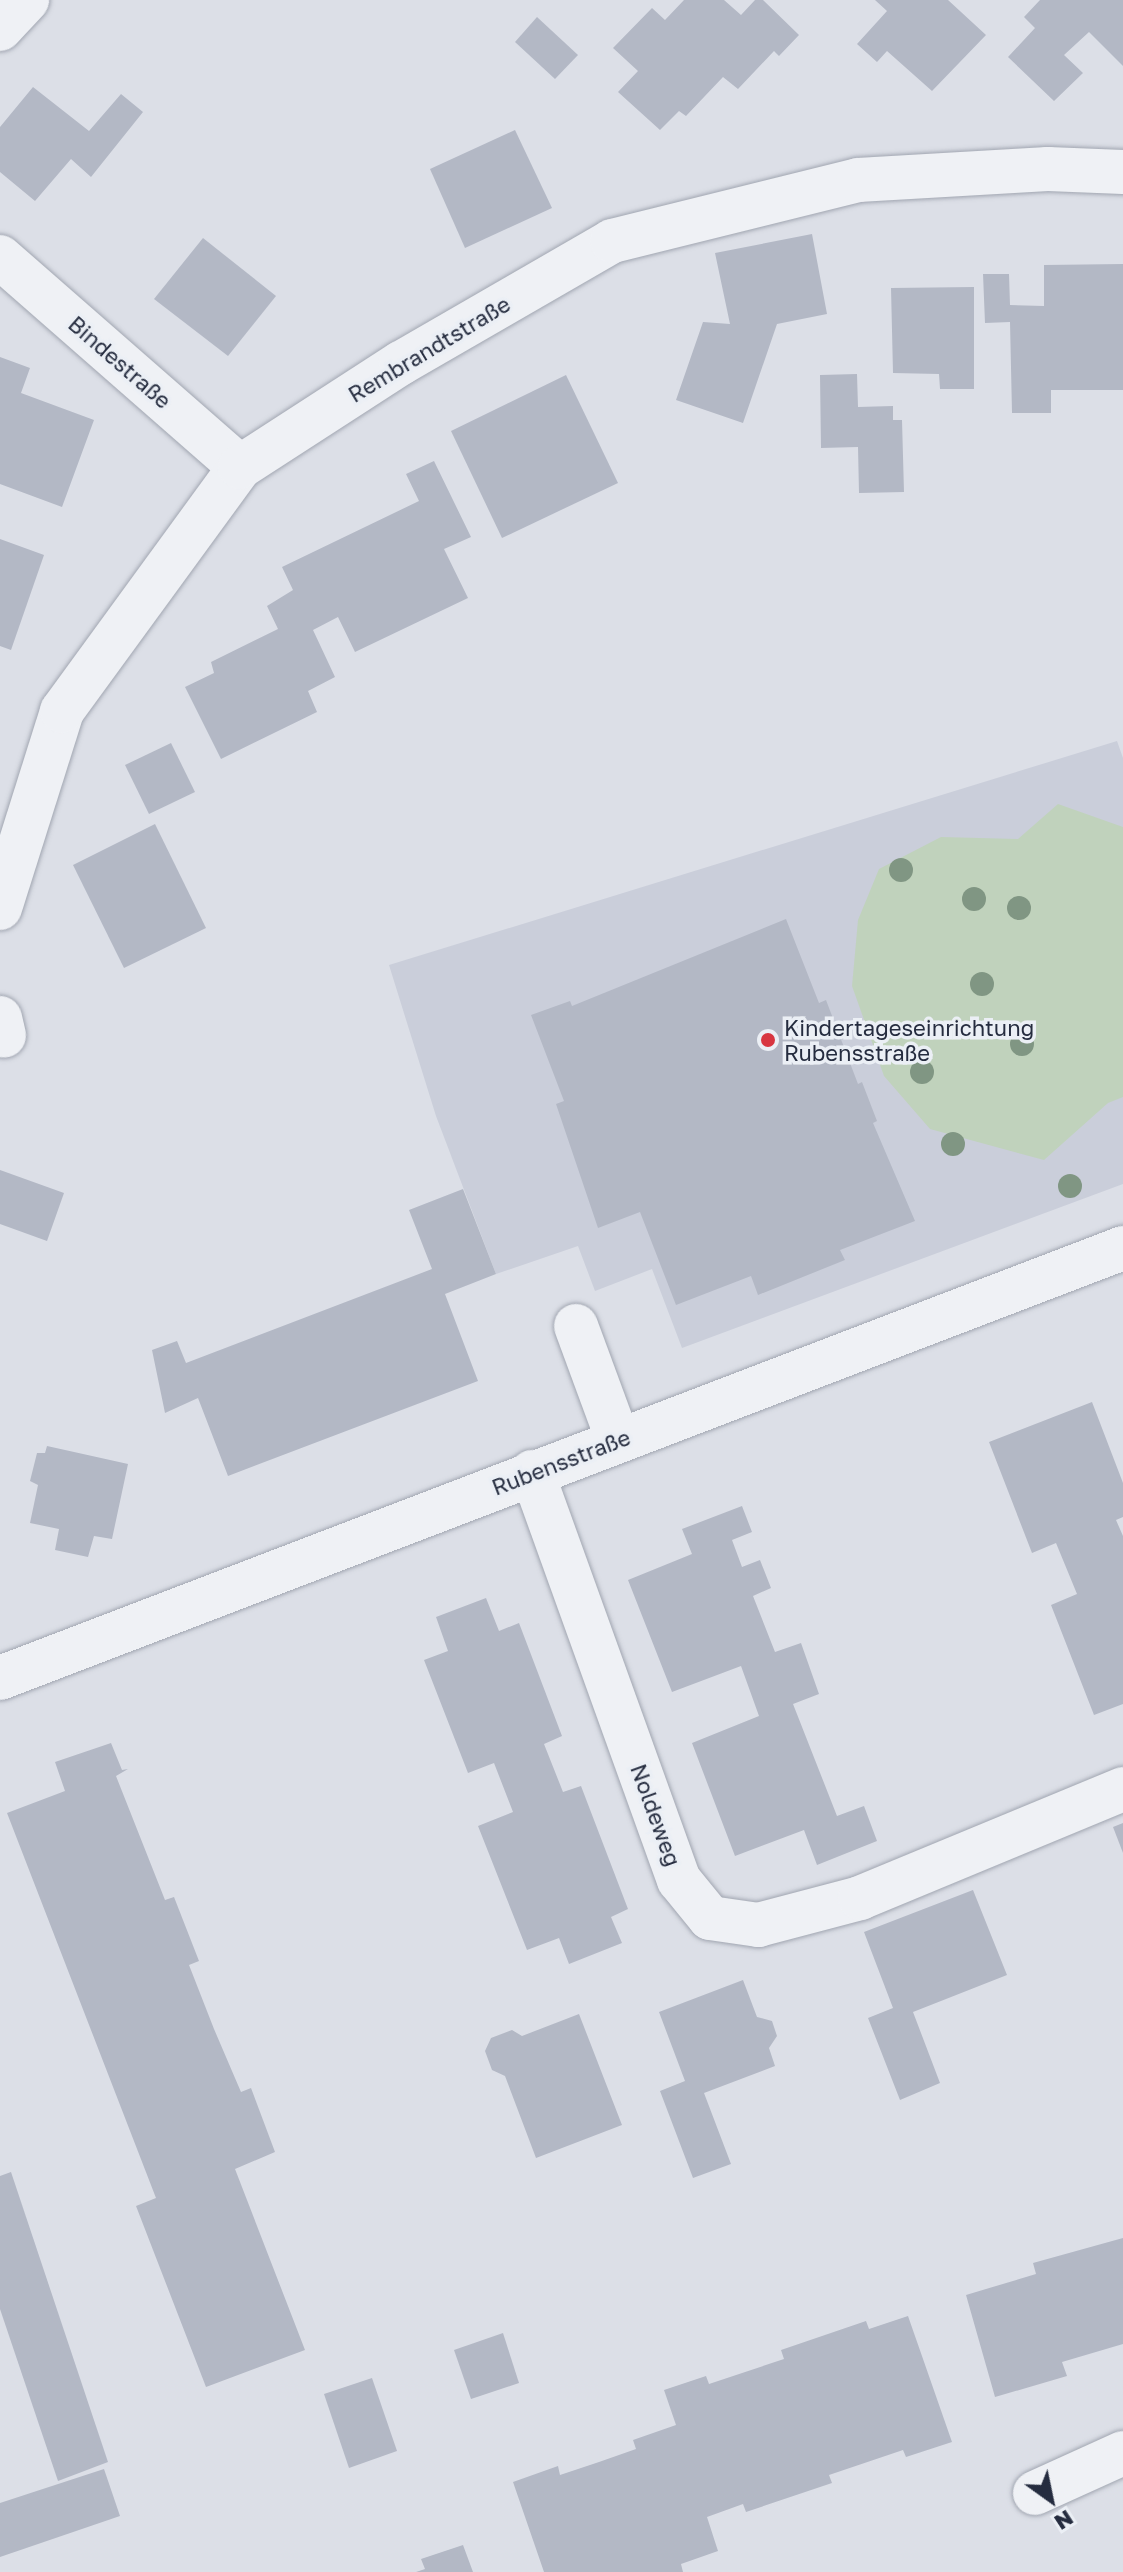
<!DOCTYPE html>
<html>
<head>
<meta charset="utf-8">
<style>
  body { margin:0 }
  #map { position:relative; width:1123px; height:2572px; overflow:hidden; background:#dcdfe7; font-family:"Golos Text",sans-serif }
  div>[style] { position:absolute }
  .built>* { inset:0; background:#caceda }
  .green>* { inset:0; background:#c0d2bc }
  .building>* { inset:0; background:#b3b8c5 }
  .roads { filter:drop-shadow(0 0 2px #a1a6b1) drop-shadow(0 0 2px #a1a6b1) }
  .minor>* { height:44px; margin:-22px; padding:0 22px; transform-origin:22px; border-radius:22px; background:#eff1f5 }
  .trees>* { width:24px; height:24px; margin:-12px; border-radius:50%; background:#809683 }
  .dots>* { width:22px; height:22px; translate:-50% -50%; box-sizing:border-box; border:4px solid #ebeff5; border-radius:50% }
  span { translate:-50% -50%; white-space:nowrap; text-align:center; line-height:1.15; -webkit-text-stroke:7px #ebeff5; paint-order:stroke }
  .street-label { font-size:22px; color:#252c3f }
  .poi-label { font-size:22px; color:#252c3f }
  .left { translate:0 -50%; text-align:left }
  .north { position:absolute; left:1011px; top:2460px; width:80px; height:80px; -webkit-text-stroke:6px #ebeff5; paint-order:stroke; rotate:147deg; font-size:22px; font-weight:700; line-height:32px; text-align:center; color:#252c3f }
  .north::after { content:''; display:block; margin:auto; width:28px; height:36px; background:#252c3f; clip-path:polygon(50% 0,100% 100%,50% 72%,0 100%) }
</style>
</head>
<body>
<div id="map">
  <div class="built">
    <div style="clip-path:polygon(1117px 741px,1123px 758px,1123px 1184px,682px 1348px,652px 1269px,595px 1291px,578px 1246px,496px 1274px,436px 1116px,389px 965px)"></div>
  </div>
  <div class="green">
    <div style="clip-path:polygon(1058px 804px,1123px 827px,1123px 1097px,1108px 1103px,1044px 1160px,930px 1129px,884px 1076px,852px 986px,858px 920px,879px 869px,941px 837px,1018px 839px)"></div>
  </div>
  <div class="building">
    <div style="clip-path:polygon(684px 0,724px 0,741px 15px,755px 0,763px 0,799px 35px,779px 56px,774px 51px,738px 89px,723px 77px,686px 116px,679px 111px,660px 130px,618px 92px,638px 71px,613px 48px,652px 8px,665px 20px)"></div>
    <div style="clip-path:polygon(875px 0,948px 0,986px 35px,932px 91px,887px 51px,877px 62px,857px 44px,887px 11px)"></div>
    <div style="clip-path:polygon(1040px 0,1123px 0,1123px 66px,1089px 32px,1064px 55px,1083px 73px,1054px 101px,1008px 57px,1035px 28px,1024px 17px)"></div>
    <div style="clip-path:polygon(537px 17px,578px 55px,555px 79px,515px 42px)"></div>
    <div style="clip-path:polygon(33px 87px,89px 131px,121px 94px,143px 112px,91px 177px,71px 159px,35px 201px,0 172px,0 127px)"></div>
    <div style="clip-path:polygon(515px 130px,552px 208px,465px 248px,430px 169px)"></div>
    <div style="clip-path:polygon(812px 234px,827px 314px,777px 324px,743px 423px,676px 400px,703px 322px,730px 324px,715px 253px)"></div>
    <div style="clip-path:polygon(203px 238px,276px 296px,228px 356px,154px 299px)"></div>
    <div style="clip-path:polygon(1123px 264px,1123px 390px,1051px 390px,1051px 413px,1012px 413px,1010px 322px,985px 323px,983px 274px,1009px 274px,1010px 305px,1044px 306px,1044px 265px)"></div>
    <div style="clip-path:polygon(974px 287px,974px 389px,940px 389px,939px 374px,893px 373px,891px 288px)"></div>
    <div style="clip-path:polygon(0 357px,30px 368px,21px 393px,94px 420px,62px 507px,0 484px)"></div>
    <div style="clip-path:polygon(857px 374px,858px 407px,893px 406px,893px 420px,902px 420px,904px 492px,859px 493px,858px 447px,821px 448px,820px 375px)"></div>
    <div style="clip-path:polygon(566px 375px,618px 483px,502px 538px,451px 431px)"></div>
    <div style="clip-path:polygon(434px 461px,471px 537px,444px 549px,468px 598px,355px 652px,338px 617px,313px 630px,335px 677px,308px 691px,317px 712px,221px 759px,185px 687px,214px 673px,211px 662px,278px 629px,267px 606px,293px 590px,282px 567px,419px 501px,406px 474px)"></div>
    <div style="clip-path:polygon(0 539px,44px 555px,11px 650px,0 646px)"></div>
    <div style="clip-path:polygon(171px 743px,195px 792px,149px 814px,125px 765px)"></div>
    <div style="clip-path:polygon(155px 824px,206px 928px,124px 968px,73px 865px)"></div>
    <div style="clip-path:polygon(786px 919px,819px 1003px,826px 1000px,858px 1084px,862px 1082px,877px 1121px,873px 1123px,915px 1221px,840px 1250px,845px 1260px,758px 1295px,751px 1276px,676px 1305px,640px 1212px,598px 1228px,556px 1104px,564px 1101px,531px 1015px,570px 1001px,572px 1006px)"></div>
    <div style="clip-path:polygon(0 1170px,64px 1193px,47px 1241px,0 1224px)"></div>
    <div style="clip-path:polygon(463px 1189px,496px 1274px,445px 1294px,478px 1381px,228px 1476px,198px 1398px,165px 1413px,152px 1350px,177px 1341px,186px 1363px,432px 1269px,409px 1210px)"></div>
    <div style="clip-path:polygon(1092px 1402px,1123px 1483px,1123px 1517px,1116px 1520px,1123px 1536px,1123px 1704px,1094px 1715px,1051px 1605px,1077px 1594px,1056px 1543px,1032px 1553px,989px 1442px)"></div>
    <div style="clip-path:polygon(47px 1446px,128px 1464px,112px 1539px,94px 1536px,88px 1557px,55px 1550px,59px 1529px,30px 1523px,38px 1485px,30px 1481px,37px 1453px,45px 1453px)"></div>
    <div style="clip-path:polygon(742px 1506px,752px 1532px,732px 1540px,742px 1567px,760px 1560px,771px 1588px,753px 1596px,775px 1652px,801px 1643px,819px 1694px,793px 1704px,837px 1816px,864px 1806px,877px 1841px,817px 1865px,804px 1830px,735px 1856px,692px 1743px,759px 1716px,741px 1666px,672px 1692px,628px 1580px,692px 1554px,682px 1529px)"></div>
    <div style="clip-path:polygon(486px 1598px,499px 1631px,519px 1623px,562px 1736px,544px 1744px,563px 1792px,581px 1786px,628px 1909px,611px 1917px,622px 1943px,569px 1964px,559px 1938px,527px 1950px,478px 1826px,513px 1812px,494px 1763px,468px 1773px,424px 1660px,448px 1651px,436px 1617px)"></div>
    <div style="clip-path:polygon(111px 1743px,122px 1770px,128px 1769px,116px 1776px,165px 1900px,174px 1897px,199px 1961px,189px 1965px,214px 2029px,241px 2092px,251px 2088px,275px 2152px,235px 2169px,305px 2350px,206px 2387px,136px 2206px,156px 2198px,7px 1813px,65px 1791px,55px 1762px)"></div>
    <div style="clip-path:polygon(1123px 1823px,1123px 1853px,1113px 1827px)"></div>
    <div style="clip-path:polygon(973px 1890px,1007px 1975px,913px 2012px,940px 2083px,900px 2100px,868px 2018px,893px 2008px,864px 1932px)"></div>
    <div style="clip-path:polygon(743px 1980px,757px 2017px,772px 2021px,777px 2036px,769px 2048px,775px 2066px,704px 2093px,731px 2164px,693px 2178px,660px 2091px,685px 2081px,659px 2012px)"></div>
    <div style="clip-path:polygon(579px 2014px,622px 2125px,536px 2158px,505px 2076px,492px 2070px,485px 2051px,491px 2038px,512px 2030px,522px 2036px)"></div>
    <div style="clip-path:polygon(11px 2172px,108px 2462px,58px 2481px,0 2309px,0 2176px)"></div>
    <div style="clip-path:polygon(1123px 2238px,1123px 2344px,1062px 2362px,1067px 2376px,995px 2397px,966px 2295px,1036px 2274px,1033px 2263px)"></div>
    <div style="clip-path:polygon(908px 2316px,952px 2442px,906px 2457px,903px 2450px,829px 2475px,832px 2483px,746px 2512px,743px 2504px,707px 2517px,718px 2551px,681px 2564px,683px 2572px,544px 2572px,513px 2482px,558px 2466px,560px 2475px,599px 2462px,636px 2449px,633px 2440px,676px 2425px,664px 2390px,706px 2376px,709px 2384px,784px 2359px,781px 2350px,866px 2321px,869px 2329px)"></div>
    <div style="clip-path:polygon(503px 2333px,519px 2383px,471px 2399px,454px 2350px)"></div>
    <div style="clip-path:polygon(372px 2378px,397px 2451px,349px 2468px,324px 2394px)"></div>
    <div style="clip-path:polygon(104px 2469px,120px 2516px,0 2557px,0 2503px)"></div>
    <div style="clip-path:polygon(463px 2545px,473px 2572px,416px 2572px,425px 2569px,421px 2559px)"></div>
  </div>
  <div class="roads">
    <div class="minor">
      <div style="left:0;top:29px;width:40px;rotate:-47deg"></div>
      <div style="left:0;top:257px;width:319px;rotate:41.2deg"></div>
      <div style="left:0;top:908px;width:207px;rotate:-72.5deg"></div>
      <div style="left:62px;top:711px;width:302px;rotate:-53.9deg"></div>
      <div style="left:240px;top:467px;width:192px;rotate:-32.9deg"></div>
      <div style="left:401px;top:363px;width:244px;rotate:-30deg"></div>
      <div style="left:612px;top:241px;width:253px;rotate:-13.9deg"></div>
      <div style="left:858px;top:180px;width:190px;rotate:-3.3deg"></div>
      <div style="left:1048px;top:169px;width:75px;rotate:2.3deg"></div>
      <div style="left:0;top:1018px;width:18px;rotate:77deg"></div>
      <div style="left:576px;top:1326px;width:121px;rotate:69.8deg"></div>
      <div style="left:532px;top:1472px;width:434px;rotate:70.2deg"></div>
      <div style="left:679px;top:1880px;width:49px;rotate:50.8deg"></div>
      <div style="left:710px;top:1918px;width:49px;rotate:8.3deg"></div>
      <div style="left:758px;top:1925px;width:106px;rotate:-14.8deg"></div>
      <div style="left:860px;top:1898px;width:285px;rotate:-22.5deg"></div>
      <div style="left:0;top:1678px;width:1203px;rotate:-20.95deg"></div>
      <div style="left:1035px;top:2493px;width:97px;rotate:-24.4deg"></div>
    </div>
  </div>
  <div class="trees">
    <div style="left:901px;top:870px"></div>
    <div style="left:974px;top:899px"></div>
    <div style="left:1019px;top:908px"></div>
    <div style="left:982px;top:984px"></div>
    <div style="left:1022px;top:1044px"></div>
    <div style="left:922px;top:1072px"></div>
    <div style="left:953px;top:1144px"></div>
    <div style="left:1070px;top:1186px"></div>
  </div>
  <div class="dots">
    <div style="left:768px;top:1040px;background:#d83641"></div>
  </div>
  <div class="street-label">
    <span style="left:429px;top:349px;rotate:-31deg">Rembrandtstraße</span>
    <span style="left:120px;top:362px;rotate:41deg">Bindestraße</span>
    <span style="left:561px;top:1462px;rotate:-21deg">Rubensstraße</span>
    <span style="left:656px;top:1815px;rotate:70deg">Noldeweg</span>
  </div>
  <div class="poi-label">
    <span class="left" style="left:784px;top:1040px">Kindertageseinrichtung<br>Rubensstraße</span>
  </div>
  <div class="north">N</div>
</div>
</body>
</html>
